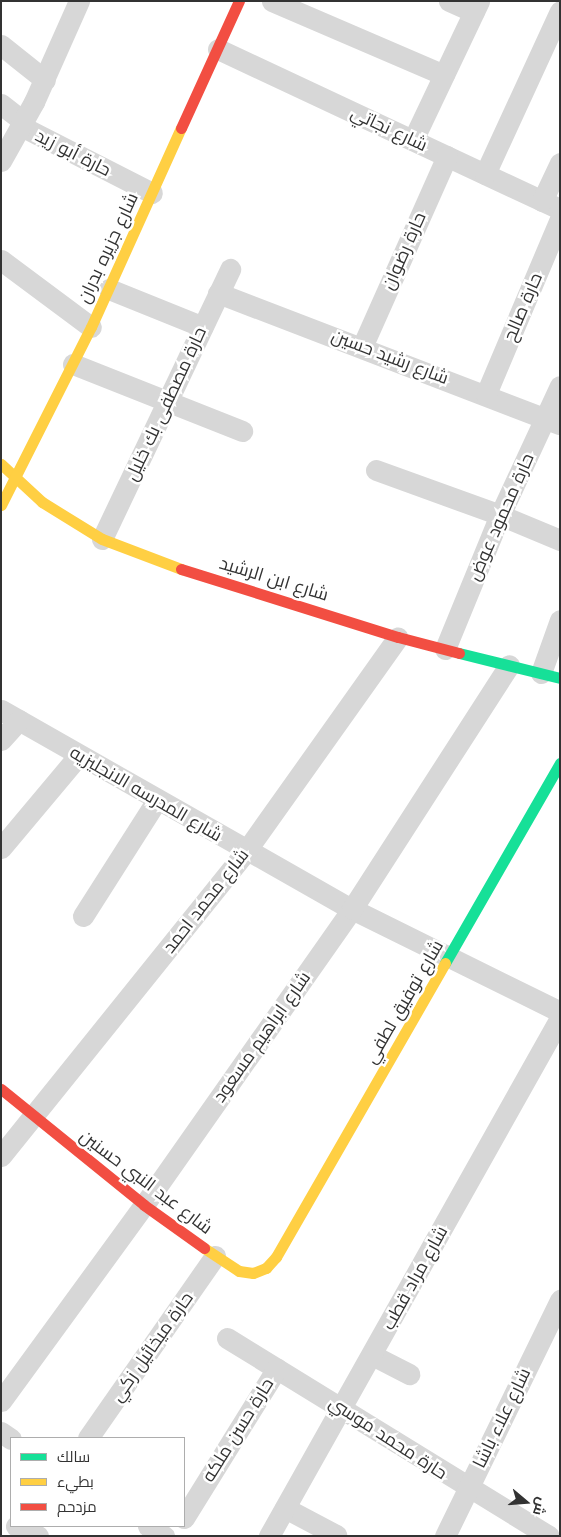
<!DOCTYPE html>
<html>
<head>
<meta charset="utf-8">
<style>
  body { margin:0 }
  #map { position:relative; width:561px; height:1537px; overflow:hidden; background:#fff; font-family:Jost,Cairo,sans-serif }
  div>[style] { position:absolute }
  .street>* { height:21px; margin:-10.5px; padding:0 10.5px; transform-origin:10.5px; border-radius:10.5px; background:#d7d7d7 }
  .fast>* { height:11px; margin:-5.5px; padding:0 5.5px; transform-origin:5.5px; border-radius:5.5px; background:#16e098 }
  .slow>* { height:11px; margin:-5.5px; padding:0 5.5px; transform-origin:5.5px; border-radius:5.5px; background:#ffcf43 }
  .jam>* { height:11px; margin:-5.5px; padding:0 5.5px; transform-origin:5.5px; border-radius:5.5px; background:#f24e42 }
  span { translate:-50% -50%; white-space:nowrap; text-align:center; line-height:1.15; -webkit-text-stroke:5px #fff; paint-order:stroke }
  .street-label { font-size:18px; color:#333 }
  .frame { position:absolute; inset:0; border:2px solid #333; pointer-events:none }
  .legend { position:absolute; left:10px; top:1437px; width:175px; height:90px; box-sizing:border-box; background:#fff; border:1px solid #adadad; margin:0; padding:6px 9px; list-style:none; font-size:15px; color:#333 }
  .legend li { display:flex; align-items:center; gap:10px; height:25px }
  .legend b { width:25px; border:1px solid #adadad }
  .north { position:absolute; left:501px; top:1477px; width:50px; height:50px; -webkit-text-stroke:4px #fff; paint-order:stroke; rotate:108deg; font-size:14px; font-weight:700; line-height:20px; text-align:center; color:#333 }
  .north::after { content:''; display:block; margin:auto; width:18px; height:22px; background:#333; clip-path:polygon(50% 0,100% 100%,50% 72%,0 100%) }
</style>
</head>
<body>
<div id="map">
  <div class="street">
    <div style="left:272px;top:1px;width:187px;rotate:23.3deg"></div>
    <div style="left:449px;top:1px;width:27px;rotate:24deg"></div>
    <div style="left:1px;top:45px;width:56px;rotate:38.5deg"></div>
    <div style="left:218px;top:49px;width:378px;rotate:25.1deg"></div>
    <div style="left:1px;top:104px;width:28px;rotate:38deg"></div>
    <div style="left:21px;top:126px;width:147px;rotate:27.1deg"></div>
    <div style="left:413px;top:140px;width:154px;rotate:-64.6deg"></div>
    <div style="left:1px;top:161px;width:68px;rotate:-60.8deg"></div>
    <div style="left:34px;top:102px;width:111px;rotate:-66deg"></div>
    <div style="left:485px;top:174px;width:179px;rotate:-65.3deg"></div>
    <div style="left:542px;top:201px;width:42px;rotate:-64.7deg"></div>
    <div style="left:1px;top:260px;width:112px;rotate:36.7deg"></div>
    <div style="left:109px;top:289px;width:101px;rotate:22deg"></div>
    <div style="left:218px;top:293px;width:366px;rotate:21deg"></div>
    <div style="left:362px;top:347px;width:209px;rotate:-66deg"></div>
    <div style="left:73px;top:364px;width:182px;rotate:21.6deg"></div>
    <div style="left:486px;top:394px;width:190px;rotate:-67.1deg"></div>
    <div style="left:376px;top:470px;width:132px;rotate:19.9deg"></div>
    <div style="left:500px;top:515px;width:65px;rotate:22.6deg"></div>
    <div style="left:102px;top:539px;width:299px;rotate:-64.6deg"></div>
    <div style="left:445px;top:649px;width:145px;rotate:-67.7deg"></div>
    <div style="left:500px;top:515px;width:142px;rotate:-65.1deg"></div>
    <div style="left:541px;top:673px;width:56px;rotate:-70.3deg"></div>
    <div style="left:1px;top:710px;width:403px;rotate:29.6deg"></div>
    <div style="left:352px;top:909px;width:232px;rotate:26.3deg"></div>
    <div style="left:1px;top:740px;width:27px;rotate:-48deg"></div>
    <div style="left:1px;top:848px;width:121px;rotate:-50deg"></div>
    <div style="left:83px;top:916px;width:138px;rotate:-57.5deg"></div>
    <div style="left:1px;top:1156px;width:391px;rotate:-51.2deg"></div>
    <div style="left:246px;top:851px;width:262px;rotate:-54.6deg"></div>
    <div style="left:227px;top:1338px;width:378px;rotate:31.6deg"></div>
    <div style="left:372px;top:1355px;width:42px;rotate:27.2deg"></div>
    <div style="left:1px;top:1401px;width:243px;rotate:-53.9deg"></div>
    <div style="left:144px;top:1205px;width:362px;rotate:-54.9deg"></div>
    <div style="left:352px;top:909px;width:290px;rotate:-57.2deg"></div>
    <div style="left:1px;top:1432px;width:12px;rotate:35deg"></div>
    <div style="left:88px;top:1438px;width:222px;rotate:-55.1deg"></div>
    <div style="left:285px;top:1508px;width:58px;rotate:27.9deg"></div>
    <div style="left:184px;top:1518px;width:176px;rotate:-58.2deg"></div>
    <div style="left:16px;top:1526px;width:24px;rotate:24deg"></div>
    <div style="left:148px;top:1526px;width:19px;rotate:32deg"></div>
    <div style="left:269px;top:1536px;width:594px;rotate:-60.67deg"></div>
    <div style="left:445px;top:1536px;width:263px;rotate:-64deg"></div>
  </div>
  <div class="fast">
    <div style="left:459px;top:653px;width:104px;rotate:13.9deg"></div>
    <div style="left:445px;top:963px;width:231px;rotate:-60.1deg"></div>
  </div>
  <div class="slow">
    <div style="left:1px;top:464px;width:56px;rotate:42.8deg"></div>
    <div style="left:42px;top:502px;width:70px;rotate:31.7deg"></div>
    <div style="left:102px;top:539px;width:85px;rotate:20.8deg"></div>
    <div style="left:1px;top:505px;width:199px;rotate:-63.2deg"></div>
    <div style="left:91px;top:327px;width:218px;rotate:-65.7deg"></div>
    <div style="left:204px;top:1248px;width:42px;rotate:33.3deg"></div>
    <div style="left:239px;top:1271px;width:14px;rotate:8deg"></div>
    <div style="left:253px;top:1273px;width:14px;rotate:-21deg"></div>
    <div style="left:266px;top:1268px;width:15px;rotate:-48deg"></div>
    <div style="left:276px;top:1257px;width:339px;rotate:-60.1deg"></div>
  </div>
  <div class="jam">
    <div style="left:181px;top:128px;width:140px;rotate:-65.5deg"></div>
    <div style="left:181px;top:569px;width:227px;rotate:17.4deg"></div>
    <div style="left:398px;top:637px;width:63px;rotate:14.7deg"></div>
    <div style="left:1px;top:1089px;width:184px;rotate:39deg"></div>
    <div style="left:144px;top:1205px;width:74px;rotate:35.6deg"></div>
  </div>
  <div class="street-label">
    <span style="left:389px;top:129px;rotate:25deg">شارع نجاتي</span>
    <span style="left:73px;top:153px;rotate:27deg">حارة أبو زيد</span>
    <span style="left:108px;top:248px;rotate:-65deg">شارع جزيره بدران</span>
    <span style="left:404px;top:251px;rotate:-66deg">حارة رضوان</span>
    <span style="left:523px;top:307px;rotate:-67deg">حارة صالح</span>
    <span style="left:390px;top:357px;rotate:21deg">شارع رشيد حسين</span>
    <span style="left:166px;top:404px;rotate:-65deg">حارة مصطفى بك خليل</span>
    <span style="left:501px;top:517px;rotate:-66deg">حارة محمود عوض</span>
    <span style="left:274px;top:579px;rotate:17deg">شارع ابن الرشيد</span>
    <span style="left:146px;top:794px;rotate:30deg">شارع المدرسه الانجليزيه</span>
    <span style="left:206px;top:901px;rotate:-52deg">شارع محمد احمد</span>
    <span style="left:404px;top:1002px;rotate:-60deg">شارع توفيق لطفي</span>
    <span style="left:262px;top:1037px;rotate:-55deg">شارع ابراهيم مسعود</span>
    <span style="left:146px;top:1182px;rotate:37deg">شارع عبد النبي حسنين</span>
    <span style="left:415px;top:1278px;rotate:-61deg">شارع مراد قطب</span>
    <span style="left:152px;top:1347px;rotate:-55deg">حارة ميخائيل زكي</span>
    <span style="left:502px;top:1418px;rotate:-64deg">شارع علاء باشا</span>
    <span style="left:238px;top:1430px;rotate:-58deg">حارة حسن ملكه</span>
    <span style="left:388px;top:1438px;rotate:33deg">حارة محمد موسي</span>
  </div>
  <div class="frame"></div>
  <ul class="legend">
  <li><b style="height:6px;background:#16e098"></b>سالك</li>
  <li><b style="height:6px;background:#ffcf43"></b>بطيء</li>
  <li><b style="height:6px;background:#f24e42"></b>مزدحم</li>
  </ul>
  <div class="north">ش</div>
</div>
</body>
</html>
